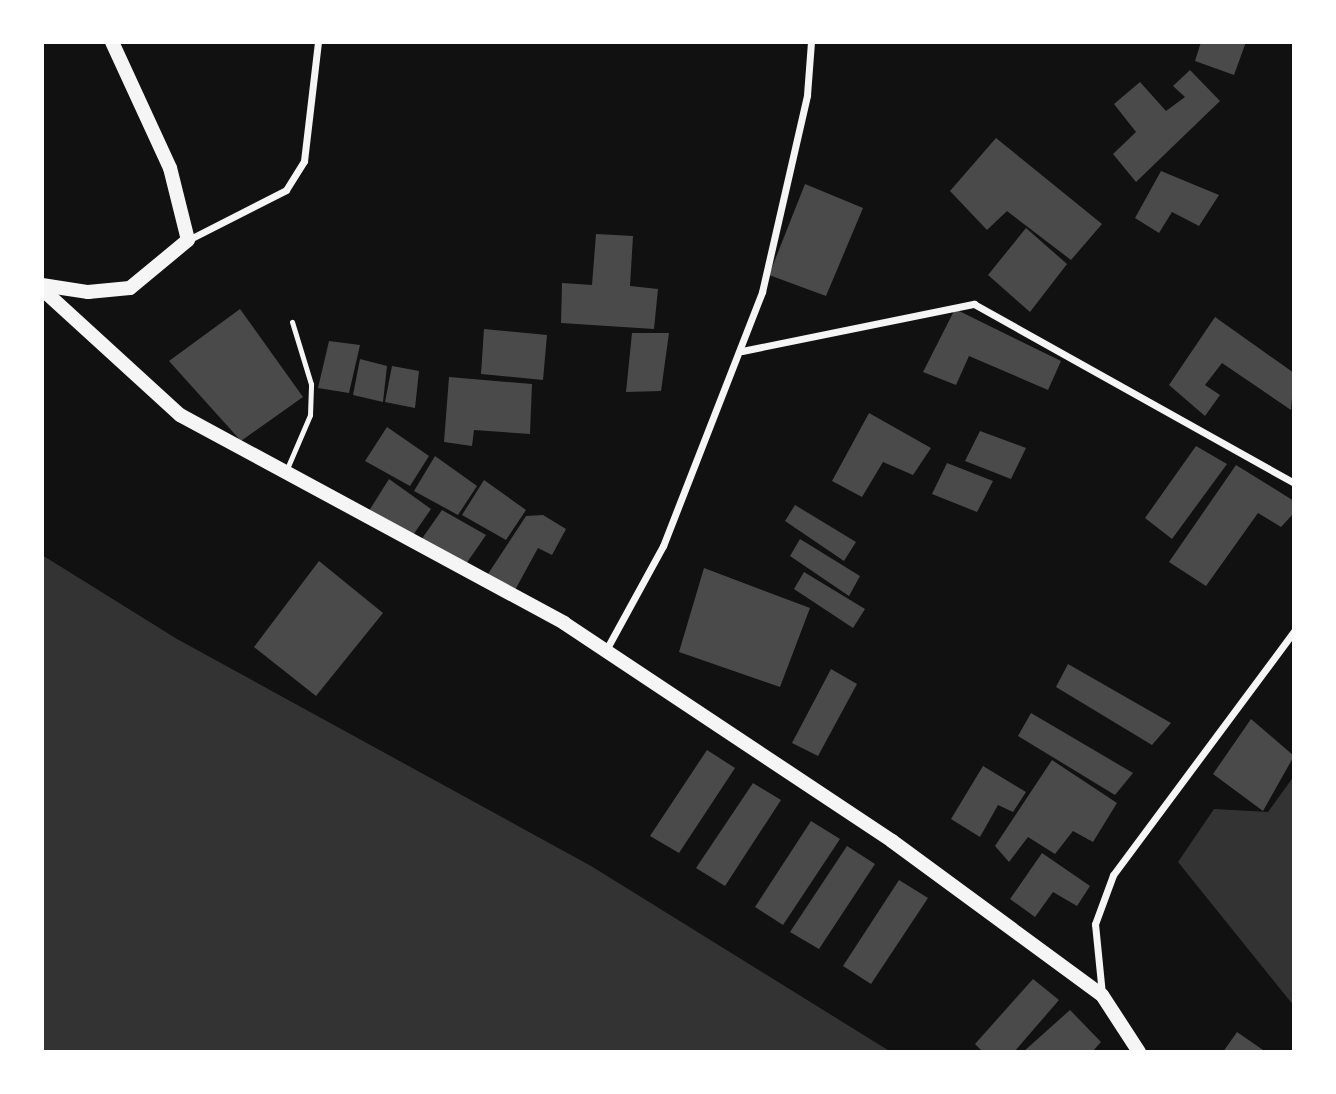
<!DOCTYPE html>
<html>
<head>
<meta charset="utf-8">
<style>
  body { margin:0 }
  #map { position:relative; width:1336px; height:1094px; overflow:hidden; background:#111; font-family:Roboto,sans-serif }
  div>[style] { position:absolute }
  .water>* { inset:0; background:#333 }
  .building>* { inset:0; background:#4a4a4a }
  .service>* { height:5px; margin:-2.5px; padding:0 2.5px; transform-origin:2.5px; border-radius:2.5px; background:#f5f5f5 }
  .minor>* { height:7px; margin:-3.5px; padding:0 3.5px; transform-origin:3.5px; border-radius:3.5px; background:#f5f5f5 }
  .secondary>* { height:14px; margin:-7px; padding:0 7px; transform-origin:7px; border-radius:7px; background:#f5f5f5 }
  span { translate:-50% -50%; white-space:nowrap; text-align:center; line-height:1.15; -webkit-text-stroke:6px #fff; paint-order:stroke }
  .frame { position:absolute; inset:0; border:44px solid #fff; pointer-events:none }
</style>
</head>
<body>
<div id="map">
  <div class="water">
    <div style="clip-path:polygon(42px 555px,177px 639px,591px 866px,891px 1052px,42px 1052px)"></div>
    <div style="clip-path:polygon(1294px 776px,1294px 1006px,1178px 862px,1214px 809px,1268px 812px)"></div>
  </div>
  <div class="building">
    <div style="clip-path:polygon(1201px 42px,1246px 42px,1234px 75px,1195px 61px)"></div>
    <div style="clip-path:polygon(1190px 70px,1220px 101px,1136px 182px,1113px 154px,1136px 132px,1114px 104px,1140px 82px,1166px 111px,1185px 97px,1173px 86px)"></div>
    <div style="clip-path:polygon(996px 138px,1102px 224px,1071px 260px,1007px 211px,987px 230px,950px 191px)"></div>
    <div style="clip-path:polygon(1161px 171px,1219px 195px,1199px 226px,1172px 212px,1159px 233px,1135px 218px)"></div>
    <div style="clip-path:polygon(805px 184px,863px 208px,826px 296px,769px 275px)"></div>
    <div style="clip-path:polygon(1026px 228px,1067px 264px,1030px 312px,988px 275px)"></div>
    <div style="clip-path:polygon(596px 234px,633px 236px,630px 286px,658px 289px,654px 329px,561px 323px,562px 283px,592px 285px)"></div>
    <div style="clip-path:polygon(240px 309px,303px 397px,241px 441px,169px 361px)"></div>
    <div style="clip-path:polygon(955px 309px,1061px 361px,1048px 390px,969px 356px,956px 385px,923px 372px)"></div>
    <div style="clip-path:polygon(1215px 317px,1294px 373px,1291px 410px,1222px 363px,1205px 385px,1220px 395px,1205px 416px,1169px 385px)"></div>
    <div style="clip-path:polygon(484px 329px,547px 335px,543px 380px,481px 374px)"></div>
    <div style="clip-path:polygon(632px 333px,669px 333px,661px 391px,626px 392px)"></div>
    <div style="clip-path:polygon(329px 341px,360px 345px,349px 393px,318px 388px)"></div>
    <div style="clip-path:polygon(360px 359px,387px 366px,383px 402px,353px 395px)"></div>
    <div style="clip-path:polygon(392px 366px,419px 371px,415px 408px,385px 402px)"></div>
    <div style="clip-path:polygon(449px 377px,532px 384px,530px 434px,474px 430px,472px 446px,444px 442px)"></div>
    <div style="clip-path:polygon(869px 413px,931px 448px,913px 475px,883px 462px,862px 497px,832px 481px)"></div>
    <div style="clip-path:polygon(387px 427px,429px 456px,410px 486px,365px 461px)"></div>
    <div style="clip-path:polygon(980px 431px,1026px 448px,1011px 479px,965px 461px)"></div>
    <div style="clip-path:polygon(1196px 446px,1227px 464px,1172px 539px,1145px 518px)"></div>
    <div style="clip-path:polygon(435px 456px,477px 486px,458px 515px,414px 491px)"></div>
    <div style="clip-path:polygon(947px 463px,993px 481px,977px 512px,932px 494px)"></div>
    <div style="clip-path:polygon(1236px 465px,1294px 501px,1294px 513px,1281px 527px,1258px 513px,1206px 586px,1169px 562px)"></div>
    <div style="clip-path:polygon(389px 479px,431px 509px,411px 538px,367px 514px)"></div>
    <div style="clip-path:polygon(484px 480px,526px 510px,506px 540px,462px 515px)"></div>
    <div style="clip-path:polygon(795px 505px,856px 542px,844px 561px,785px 521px)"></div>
    <div style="clip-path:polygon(442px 510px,486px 535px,466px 564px,421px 540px)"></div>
    <div style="clip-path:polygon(543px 515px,566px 529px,552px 555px,538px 548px,515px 590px,488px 574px,526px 516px)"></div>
    <div style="clip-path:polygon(800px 539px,860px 576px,849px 596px,790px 556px)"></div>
    <div style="clip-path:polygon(319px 561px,383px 613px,316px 696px,254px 647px)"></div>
    <div style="clip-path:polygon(704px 568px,810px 608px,780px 687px,679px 652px)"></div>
    <div style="clip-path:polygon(804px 572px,865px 609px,853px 628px,794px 589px)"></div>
    <div style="clip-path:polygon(1068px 664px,1171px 723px,1152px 745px,1056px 687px)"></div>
    <div style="clip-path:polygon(831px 669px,857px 684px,818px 756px,792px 743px)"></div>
    <div style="clip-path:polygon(1031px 713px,1133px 773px,1115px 795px,1018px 736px)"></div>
    <div style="clip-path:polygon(1251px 719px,1294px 756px,1263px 811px,1213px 774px)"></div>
    <div style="clip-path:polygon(707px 750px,735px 768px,679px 853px,650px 836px)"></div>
    <div style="clip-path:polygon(1052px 760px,1117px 803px,1093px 842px,1073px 831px,1055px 854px,1028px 837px,1009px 862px,995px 846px)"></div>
    <div style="clip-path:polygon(983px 766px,1026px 792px,1013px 812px,998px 805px,980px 837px,951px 819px)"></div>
    <div style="clip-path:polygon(753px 783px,781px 800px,725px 886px,696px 868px)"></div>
    <div style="clip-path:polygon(811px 821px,840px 839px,783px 925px,755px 907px)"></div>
    <div style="clip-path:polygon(847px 846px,875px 864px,819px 949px,790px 932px)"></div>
    <div style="clip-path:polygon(1042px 853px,1090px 886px,1077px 906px,1053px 892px,1035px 917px,1010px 899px)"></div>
    <div style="clip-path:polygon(899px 880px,928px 898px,871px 984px,843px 966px)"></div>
    <div style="clip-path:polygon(1033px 979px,1059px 1000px,1014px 1052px,983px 1052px,975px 1044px)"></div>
    <div style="clip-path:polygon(1070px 1010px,1101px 1042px,1092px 1052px,1023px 1052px)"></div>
    <div style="clip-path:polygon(1237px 1032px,1266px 1052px,1223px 1052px)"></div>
  </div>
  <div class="service">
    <div style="left:286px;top:471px;width:61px;rotate:-66.8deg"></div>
    <div style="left:310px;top:415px;width:31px;rotate:-88deg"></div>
    <div style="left:311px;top:384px;width:65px;rotate:-107deg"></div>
  </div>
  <div class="minor">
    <div style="left:188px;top:240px;width:110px;rotate:-27deg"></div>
    <div style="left:286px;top:190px;width:34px;rotate:-58deg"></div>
    <div style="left:304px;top:161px;width:120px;rotate:-83.3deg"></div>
    <div style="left:742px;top:351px;width:237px;rotate:-11.5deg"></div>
    <div style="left:974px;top:304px;width:367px;rotate:29.2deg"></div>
    <div style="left:606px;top:650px;width:119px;rotate:-61.3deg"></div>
    <div style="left:663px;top:546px;width:273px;rotate:-68.7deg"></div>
    <div style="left:762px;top:292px;width:202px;rotate:-77.1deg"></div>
    <div style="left:807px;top:95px;width:53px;rotate:-85.7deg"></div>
    <div style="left:1102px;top:994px;width:70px;rotate:-95.7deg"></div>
    <div style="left:1095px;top:924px;width:52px;rotate:-69.8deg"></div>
    <div style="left:1113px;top:875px;width:304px;rotate:-53.4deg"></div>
  </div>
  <div class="secondary">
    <div style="left:42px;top:285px;width:47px;rotate:8.7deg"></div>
    <div style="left:88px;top:292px;width:42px;rotate:-5.4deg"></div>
    <div style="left:130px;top:288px;width:75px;rotate:-39.6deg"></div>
    <div style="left:188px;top:240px;width:74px;rotate:-104deg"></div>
    <div style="left:170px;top:168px;width:139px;rotate:-114.7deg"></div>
    <div style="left:42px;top:289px;width:187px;rotate:42.4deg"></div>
    <div style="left:180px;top:415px;width:437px;rotate:28.4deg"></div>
    <div style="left:564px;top:623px;width:394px;rotate:33.6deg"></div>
    <div style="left:892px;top:841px;width:260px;rotate:36.3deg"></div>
    <div style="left:1102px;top:995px;width:68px;rotate:57deg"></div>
  </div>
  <div class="frame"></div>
</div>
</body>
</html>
